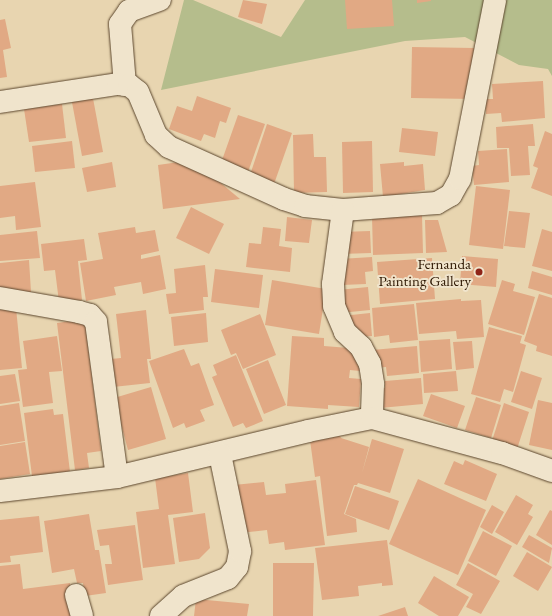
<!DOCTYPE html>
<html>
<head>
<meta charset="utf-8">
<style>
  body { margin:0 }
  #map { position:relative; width:552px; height:616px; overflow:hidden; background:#e8d5b0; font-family:"EB Garamond",serif }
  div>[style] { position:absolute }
  .green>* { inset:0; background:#b5bd8c }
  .building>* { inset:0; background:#e1a984 }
  .roads { filter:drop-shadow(0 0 1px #5b462d) drop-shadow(0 0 1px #5b462d) }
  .minor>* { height:22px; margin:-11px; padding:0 11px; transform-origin:11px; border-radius:11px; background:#f0e4cc }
  .dots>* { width:11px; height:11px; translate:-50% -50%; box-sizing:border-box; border:2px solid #f0e4cc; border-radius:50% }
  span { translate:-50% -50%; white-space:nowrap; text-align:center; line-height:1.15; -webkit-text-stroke:4px #f0e4cc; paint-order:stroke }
  .poi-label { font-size:15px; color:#2c1601 }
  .right { translate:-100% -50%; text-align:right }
</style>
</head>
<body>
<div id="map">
  <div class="green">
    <div style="clip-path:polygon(184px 0,193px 0,281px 37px,305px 0,552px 0,552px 76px,548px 69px,519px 65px,465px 37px,405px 41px,161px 90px)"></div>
  </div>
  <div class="building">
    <div style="clip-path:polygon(243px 0,267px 4px,262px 24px,238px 17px)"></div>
    <div style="clip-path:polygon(345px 0,392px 0,394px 26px,347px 29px)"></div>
    <div style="clip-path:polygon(417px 0,431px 0,431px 1px,417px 3px)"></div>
    <div style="clip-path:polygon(5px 19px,11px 48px,3px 50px,7px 77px,0 78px,0 20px)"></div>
    <div style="clip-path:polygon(412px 47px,474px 48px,473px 99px,411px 98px)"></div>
    <div style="clip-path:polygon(543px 81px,545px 118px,502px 122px,501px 113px,486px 114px,485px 99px,493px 99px,492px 84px)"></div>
    <div style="clip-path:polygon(92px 93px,103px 152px,82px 156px,71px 97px)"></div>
    <div style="clip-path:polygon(197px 96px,231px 108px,226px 123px,220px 121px,215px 138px,204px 134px,201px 141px,169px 129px,177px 106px,192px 111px)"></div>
    <div style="clip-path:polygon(62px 104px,66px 138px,29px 142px,24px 109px)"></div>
    <div style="clip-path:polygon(238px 115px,265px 124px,248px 172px,221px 163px)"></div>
    <div style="clip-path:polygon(267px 124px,292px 133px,274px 184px,250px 175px)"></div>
    <div style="clip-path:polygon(533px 124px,535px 146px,528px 146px,530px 175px,511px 176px,509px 148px,497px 148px,496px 127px)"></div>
    <div style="clip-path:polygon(402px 128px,438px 132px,435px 156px,399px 152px)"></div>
    <div style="clip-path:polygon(545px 131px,552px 134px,552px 196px,531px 188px,538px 168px,533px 166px)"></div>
    <div style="clip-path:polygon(313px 134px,314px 157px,326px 157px,327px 192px,294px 193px,293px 135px)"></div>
    <div style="clip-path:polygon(72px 141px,75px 168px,35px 172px,32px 146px)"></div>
    <div style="clip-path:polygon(372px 141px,373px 192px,343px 193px,342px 142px)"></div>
    <div style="clip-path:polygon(507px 149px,509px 182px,474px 185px,472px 166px,479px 165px,478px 151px)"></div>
    <div style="clip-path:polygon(193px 160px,240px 199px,163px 209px,158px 165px)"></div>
    <div style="clip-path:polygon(112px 162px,116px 187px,87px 192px,82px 168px)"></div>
    <div style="clip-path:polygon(404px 162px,404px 166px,423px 164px,425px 190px,383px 197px,380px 164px)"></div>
    <div style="clip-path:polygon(35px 182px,41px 227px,16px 230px,15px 216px,0 218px,0 186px)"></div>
    <div style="clip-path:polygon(476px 186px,510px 190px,503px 249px,469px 245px)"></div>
    <div style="clip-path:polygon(191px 207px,224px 224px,209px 254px,176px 238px)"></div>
    <div style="clip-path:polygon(509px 211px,530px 213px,525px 248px,504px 246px)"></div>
    <div style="clip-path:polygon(422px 215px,423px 253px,373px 255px,372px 216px)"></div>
    <div style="clip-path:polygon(287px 217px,312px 220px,309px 243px,285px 241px)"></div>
    <div style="clip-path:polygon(425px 220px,438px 220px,447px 252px,426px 253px)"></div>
    <div style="clip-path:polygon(135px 227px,136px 233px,155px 230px,159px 251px,141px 255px,141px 259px,160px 255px,166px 289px,143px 294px,141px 282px,114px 287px,116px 295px,86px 301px,80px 263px,103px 259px,98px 233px)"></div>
    <div style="clip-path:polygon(263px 227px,281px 229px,279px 246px,292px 248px,290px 272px,246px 267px,249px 243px,261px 244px)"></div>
    <div style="clip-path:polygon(542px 229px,552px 232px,552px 271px,532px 266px)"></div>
    <div style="clip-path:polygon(37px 231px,40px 258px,0 261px,0 235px)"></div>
    <div style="clip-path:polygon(370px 231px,371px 253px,341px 254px,341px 232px)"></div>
    <div style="clip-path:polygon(84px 239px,87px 260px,78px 261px,82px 300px,59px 302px,55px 270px,44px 271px,41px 244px)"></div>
    <div style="clip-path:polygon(462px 256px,498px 259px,496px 287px,460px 284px)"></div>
    <div style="clip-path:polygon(372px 257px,373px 271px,365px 272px,366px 284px,342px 285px,340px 259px)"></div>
    <div style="clip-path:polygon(432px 258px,435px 299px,380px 304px,377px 262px)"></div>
    <div style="clip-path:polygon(29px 260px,31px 292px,0 295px,0 263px)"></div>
    <div style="clip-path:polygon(205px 265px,208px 297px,203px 297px,204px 310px,169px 314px,166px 294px,176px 293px,174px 269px)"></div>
    <div style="clip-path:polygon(215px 269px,263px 275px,259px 308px,211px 302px)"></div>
    <div style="clip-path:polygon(532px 271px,552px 277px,552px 295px,528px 288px)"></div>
    <div style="clip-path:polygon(272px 280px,326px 289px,319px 334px,265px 325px)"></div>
    <div style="clip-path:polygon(502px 280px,515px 284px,513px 291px,535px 297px,524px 335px,488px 324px)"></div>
    <div style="clip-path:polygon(368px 287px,370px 310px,340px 313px,338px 290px)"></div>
    <div style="clip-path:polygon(539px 294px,552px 298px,552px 356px,536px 351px,537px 346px,524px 341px)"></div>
    <div style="clip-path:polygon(461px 299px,461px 301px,481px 300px,484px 337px,457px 339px,456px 331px,419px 334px,416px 303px)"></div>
    <div style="clip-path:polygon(414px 304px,418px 340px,390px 343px,389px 335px,374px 337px,372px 308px)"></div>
    <div style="clip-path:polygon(16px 308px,22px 368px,0 370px,0 310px)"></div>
    <div style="clip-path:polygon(146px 310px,151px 359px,147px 359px,150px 383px,113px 387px,111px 359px,121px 358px,116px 314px)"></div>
    <div style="clip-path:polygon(206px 313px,208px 342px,174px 346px,171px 317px)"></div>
    <div style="clip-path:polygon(370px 313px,372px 336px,358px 337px,342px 316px)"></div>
    <div style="clip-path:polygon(260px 314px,276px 355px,243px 369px,236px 353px,231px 355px,221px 330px)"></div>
    <div style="clip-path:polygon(85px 319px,101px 451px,87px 453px,89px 468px,75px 470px,57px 323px)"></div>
    <div style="clip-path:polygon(489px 327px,522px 336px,520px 343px,526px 345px,513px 392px,504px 389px,500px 402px,471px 394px)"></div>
    <div style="clip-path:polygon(57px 336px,62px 371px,49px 372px,53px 403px,23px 407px,18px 370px,27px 369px,23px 341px)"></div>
    <div style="clip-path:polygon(292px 336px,324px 338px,324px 346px,361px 349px,360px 371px,350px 370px,349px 378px,361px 379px,359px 407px,328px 405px,328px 409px,287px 406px)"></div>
    <div style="clip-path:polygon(450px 339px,452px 369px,421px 372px,419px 341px)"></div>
    <div style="clip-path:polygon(472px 341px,474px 368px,456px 370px,453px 342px)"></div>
    <div style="clip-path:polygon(417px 346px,419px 373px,387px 376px,386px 367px,374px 368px,372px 350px)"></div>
    <div style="clip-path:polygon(184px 349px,191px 366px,199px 363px,214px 405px,200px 410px,205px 421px,186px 428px,184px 423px,173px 428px,149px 361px)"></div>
    <div style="clip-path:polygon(236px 355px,263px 421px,246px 428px,243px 423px,233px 427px,212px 377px,217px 375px,213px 365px)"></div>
    <div style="clip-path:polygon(268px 360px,286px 405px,264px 414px,246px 369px)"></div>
    <div style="clip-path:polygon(456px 371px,458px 391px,424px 393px,423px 374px)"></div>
    <div style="clip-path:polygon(521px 371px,542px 378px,532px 409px,511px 402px)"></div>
    <div style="clip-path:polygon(15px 374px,20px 401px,0 404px,0 376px)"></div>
    <div style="clip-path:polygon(421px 378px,423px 404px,380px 408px,378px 389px,385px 388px,385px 381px)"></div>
    <div style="clip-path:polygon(151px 387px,166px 439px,128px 450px,114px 398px)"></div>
    <div style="clip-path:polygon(431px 394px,465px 406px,457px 428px,423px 416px)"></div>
    <div style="clip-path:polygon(476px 397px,501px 405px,491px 438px,465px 430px)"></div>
    <div style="clip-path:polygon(538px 400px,552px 403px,552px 450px,529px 445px)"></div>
    <div style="clip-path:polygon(19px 403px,25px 441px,0 445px,0 406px)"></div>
    <div style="clip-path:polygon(504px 403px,529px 412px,517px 449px,492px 441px)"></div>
    <div style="clip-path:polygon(53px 409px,54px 415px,63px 414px,70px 472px,32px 476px,24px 413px)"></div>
    <div style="clip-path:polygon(340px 436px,341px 438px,369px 447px,362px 473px,372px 439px,404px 449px,390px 493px,358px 483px,357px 485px,354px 485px,344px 514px,356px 519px,357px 532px,327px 536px,320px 476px,315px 477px,310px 440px)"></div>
    <div style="clip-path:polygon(25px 442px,30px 474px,0 479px,0 446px)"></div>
    <div style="clip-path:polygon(465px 460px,497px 474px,486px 501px,444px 484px,454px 461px,463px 465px)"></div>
    <div style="clip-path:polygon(188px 473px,193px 512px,168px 515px,175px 564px,143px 568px,136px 512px,159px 509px,155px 478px)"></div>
    <div style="clip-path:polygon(418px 479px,486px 510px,458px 575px,389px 544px)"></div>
    <div style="clip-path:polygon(316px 480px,325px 545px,285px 550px,284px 542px,269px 544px,267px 530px,240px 533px,234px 485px,264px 482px,266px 495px,286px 493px,285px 484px)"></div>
    <div style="clip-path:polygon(355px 486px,399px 501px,389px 530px,345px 514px)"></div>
    <div style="clip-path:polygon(516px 495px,533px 505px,528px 514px,533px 517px,517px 545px,495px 532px)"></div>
    <div style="clip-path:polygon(492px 505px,504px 512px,492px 534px,480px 527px)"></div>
    <div style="clip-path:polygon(550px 510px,552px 511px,552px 545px,536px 535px)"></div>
    <div style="clip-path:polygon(205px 513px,210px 548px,199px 559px,179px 562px,173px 518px)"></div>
    <div style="clip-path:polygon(89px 514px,95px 550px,99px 550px,106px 593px,85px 596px,83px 583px,77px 583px,74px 569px,52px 573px,44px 521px)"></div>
    <div style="clip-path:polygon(39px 516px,43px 552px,10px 556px,11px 562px,0 563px,0 520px)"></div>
    <div style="clip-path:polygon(135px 525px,143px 580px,108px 585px,105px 564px,112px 564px,109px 545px,100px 546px,97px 530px)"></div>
    <div style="clip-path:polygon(483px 531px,512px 546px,496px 576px,468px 561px)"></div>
    <div style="clip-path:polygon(529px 535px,552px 548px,549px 563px,522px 547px)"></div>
    <div style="clip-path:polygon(387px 540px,393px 585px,382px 586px,382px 583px,358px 586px,359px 596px,322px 600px,315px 548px)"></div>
    <div style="clip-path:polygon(527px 552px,552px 567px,538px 591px,513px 576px)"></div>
    <div style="clip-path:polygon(273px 563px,314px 563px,313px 616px,273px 616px)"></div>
    <div style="clip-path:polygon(468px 563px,500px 581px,481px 614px,466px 607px,473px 594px,456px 585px)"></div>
    <div style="clip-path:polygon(20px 564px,23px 589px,70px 583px,73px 616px,0 616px,0 566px)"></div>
    <div style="clip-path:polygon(434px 576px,469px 597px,458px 616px,439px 616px,418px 603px)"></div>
    <div style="clip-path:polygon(196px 599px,249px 604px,247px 616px,194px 616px)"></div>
    <div style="clip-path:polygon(405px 607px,408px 616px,378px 616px)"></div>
  </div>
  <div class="roads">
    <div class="minor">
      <div style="left:125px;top:85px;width:61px;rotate:-94.7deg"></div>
      <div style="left:120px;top:24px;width:16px;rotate:-55deg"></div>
      <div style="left:129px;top:11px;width:33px;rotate:-20deg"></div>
      <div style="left:0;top:102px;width:119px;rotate:-8.7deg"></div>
      <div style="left:118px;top:84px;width:11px;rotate:5deg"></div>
      <div style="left:129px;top:85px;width:11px;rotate:38deg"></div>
      <div style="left:138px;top:92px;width:47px;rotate:67.3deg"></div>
      <div style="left:156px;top:135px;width:18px;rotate:43deg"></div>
      <div style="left:169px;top:147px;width:126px;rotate:24.3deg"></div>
      <div style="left:284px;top:199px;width:22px;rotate:18deg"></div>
      <div style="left:305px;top:206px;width:38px;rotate:6deg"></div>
      <div style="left:343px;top:210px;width:94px;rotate:-4.3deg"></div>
      <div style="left:437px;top:203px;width:16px;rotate:-30deg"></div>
      <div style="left:451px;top:195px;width:18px;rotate:-61deg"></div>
      <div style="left:460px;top:179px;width:182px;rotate:-78.9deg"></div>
      <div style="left:343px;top:210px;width:75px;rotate:97.7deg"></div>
      <div style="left:333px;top:284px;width:22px;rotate:87deg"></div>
      <div style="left:334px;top:306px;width:28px;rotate:67deg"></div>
      <div style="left:345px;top:332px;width:22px;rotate:43deg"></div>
      <div style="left:361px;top:347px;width:19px;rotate:62deg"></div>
      <div style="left:370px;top:364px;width:20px;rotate:81deg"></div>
      <div style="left:373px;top:384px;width:34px;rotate:92deg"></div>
      <div style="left:0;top:298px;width:80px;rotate:10deg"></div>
      <div style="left:79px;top:312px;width:11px;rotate:15deg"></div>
      <div style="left:90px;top:315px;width:9px;rotate:49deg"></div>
      <div style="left:96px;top:322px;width:156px;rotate:82.3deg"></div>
      <div style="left:0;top:491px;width:118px;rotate:-6.8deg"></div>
      <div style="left:117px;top:477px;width:196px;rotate:-13.5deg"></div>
      <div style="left:308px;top:431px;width:65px;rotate:-11.5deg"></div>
      <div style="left:372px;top:418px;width:135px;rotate:15.1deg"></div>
      <div style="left:502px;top:453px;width:53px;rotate:19.8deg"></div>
      <div style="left:76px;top:595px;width:22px;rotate:74deg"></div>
      <div style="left:161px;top:616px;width:30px;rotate:-42deg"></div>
      <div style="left:183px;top:596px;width:48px;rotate:-21.8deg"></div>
      <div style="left:228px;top:578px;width:14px;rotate:-51deg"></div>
      <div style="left:237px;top:567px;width:16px;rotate:-79deg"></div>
      <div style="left:240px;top:551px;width:99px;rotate:-101.7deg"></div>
    </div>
  </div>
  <div class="dots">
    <div style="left:479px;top:272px;background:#8f2418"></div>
  </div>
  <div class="poi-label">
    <span class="right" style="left:471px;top:272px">Fernanda<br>Painting Gallery</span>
  </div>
</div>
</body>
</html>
